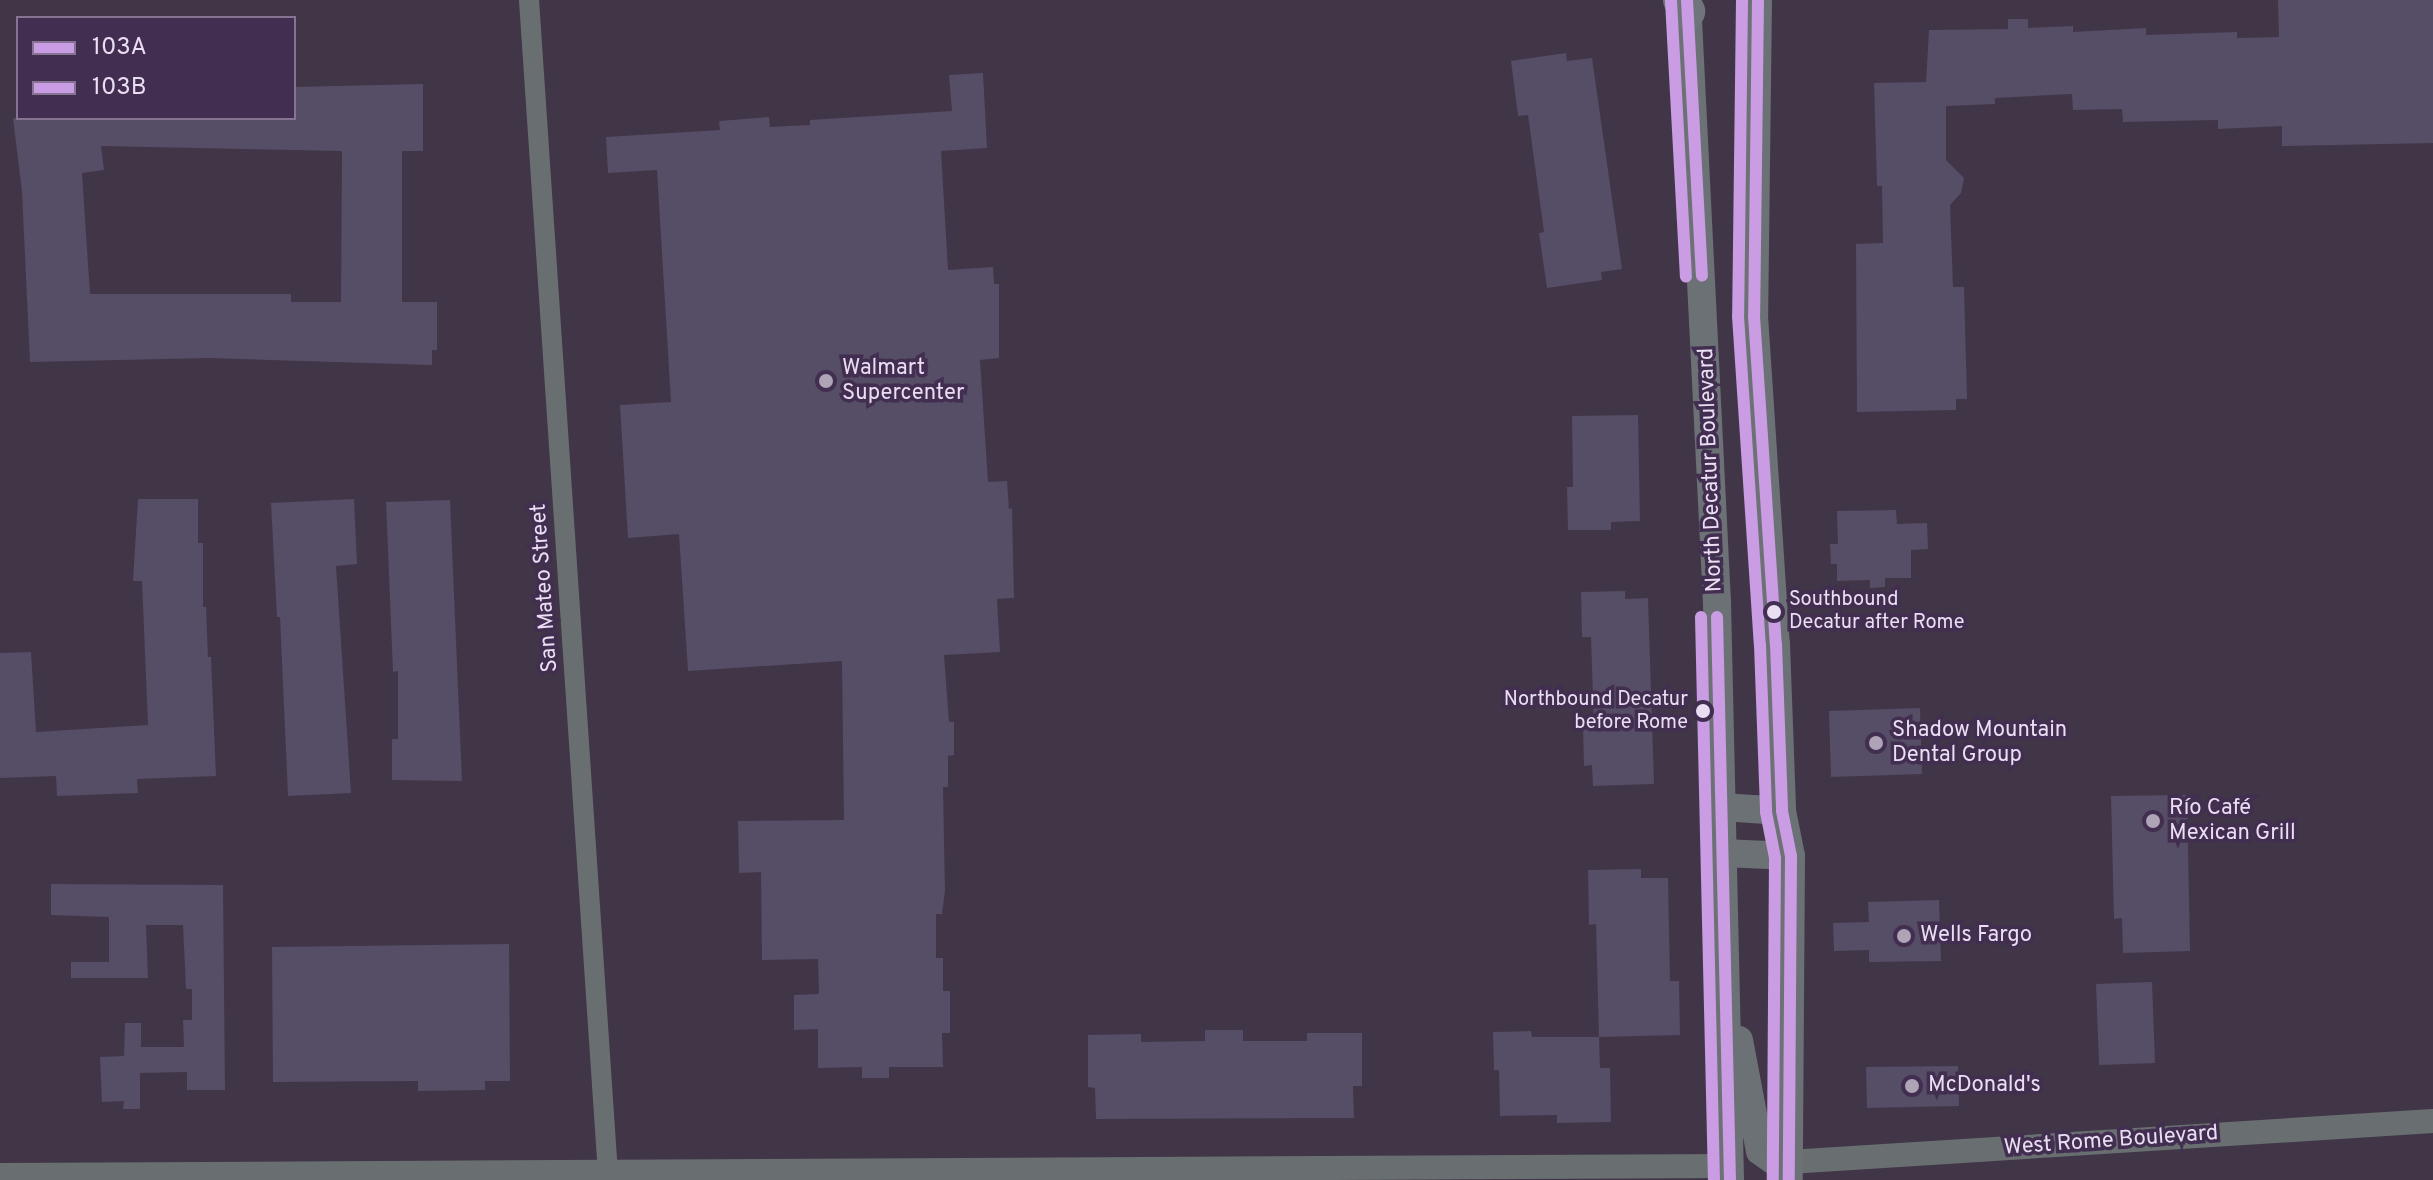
<!DOCTYPE html>
<html>
<head>
<meta charset="utf-8">
<style>
  body { margin:0 }
  #map { position:relative; width:2433px; height:1180px; overflow:hidden; background:#413648; font-family:Overpass,sans-serif }
  div>[style] { position:absolute }
  .building>* { inset:0; background:#564d66 }
  .minor>* { height:20px; margin:-10px; padding:0 10px; transform-origin:10px; border-radius:10px; background:#696f71 }
  .tertiary>* { height:24px; margin:-12px; padding:0 12px; transform-origin:12px; border-radius:12px; background:#696f71 }
  .secondary>* { height:28px; margin:-14px; padding:0 14px; transform-origin:14px; border-radius:14px; background:#6c7175 }
  .motorway>* { height:36px; margin:-18px; padding:0 18px; transform-origin:18px; border-radius:18px; background:#70757b }
  .bus-1>* { height:12px; margin:-6px; padding:0 6px; transform-origin:6px; border-radius:6px; background:#c99ce3 }
  .bus-2>* { height:12px; margin:-6px; padding:0 6px; transform-origin:6px; border-radius:6px; background:#c99ce3 }
  .dots>* { width:22px; height:22px; translate:-50% -50%; box-sizing:border-box; border:4px solid #422e50; border-radius:50% }
  span { translate:-50% -50%; white-space:nowrap; text-align:center; line-height:1.15; -webkit-text-stroke:7px #422e50; paint-order:stroke }
  .bus-label { font-size:20px; color:#eadef3 }
  .left { translate:0 -50%; text-align:left }
  .right { translate:-100% -50%; text-align:right }
  .poi-label { font-size:22px; color:#eadef3 }
  .street-label { font-size:22px; color:#eadef3 }
  .legend { position:absolute; left:16px; top:16px; width:280px; height:104px; box-sizing:border-box; background:#422e50; border:2px solid #857491; margin:0; padding:10px 14px; list-style:none; font-size:24px; color:#eadef3 }
  .legend li { display:flex; align-items:center; gap:16px; height:40px }
  .legend b { width:40px; border:2px solid #857491 }
</style>
</head>
<body>
<div id="map">
  <div class="building">
    <div style="clip-path:polygon(2278px 0,2433px 0,2433px 143px,2282px 146px,2282px 126px,2218px 129px,2218px 120px,2123px 122px,2122px 109px,2073px 110px,2072px 94px,1995px 98px,1995px 104px,1946px 106px,1946px 160px,1964px 178px,1961px 193px,1950px 205px,1953px 287px,1964px 287px,1967px 399px,1956px 399px,1956px 410px,1857px 412px,1856px 244px,1883px 243px,1882px 186px,1877px 186px,1874px 83px,1926px 82px,1929px 30px,2008px 29px,2008px 19px,2028px 19px,2028px 28px,2073px 26px,2073px 32px,2146px 28px,2146px 35px,2237px 32px,2237px 38px,2279px 37px)"></div>
    <div style="clip-path:polygon(1566px 53px,1567px 61px,1592px 58px,1622px 269px,1601px 272px,1602px 280px,1547px 288px,1539px 233px,1544px 232px,1528px 115px,1518px 116px,1511px 61px)"></div>
    <div style="clip-path:polygon(983px 73px,987px 148px,941px 151px,948px 270px,993px 267px,994px 284px,999px 284px,999px 358px,980px 360px,988px 482px,1007px 481px,1009px 509px,1012px 508px,1014px 598px,997px 599px,1000px 652px,944px 655px,949px 722px,954px 722px,954px 755px,948px 756px,948px 787px,943px 787px,945px 891px,942px 914px,936px 914px,936px 958px,943px 958px,943px 991px,950px 991px,950px 1033px,942px 1033px,943px 1067px,889px 1067px,889px 1078px,862px 1078px,862px 1067px,818px 1068px,818px 1029px,794px 1030px,794px 995px,819px 994px,818px 959px,762px 960px,761px 872px,739px 873px,738px 821px,844px 820px,842px 661px,688px 671px,679px 534px,628px 538px,620px 405px,671px 402px,657px 170px,608px 173px,606px 137px,720px 130px,719px 121px,769px 117px,770px 127px,810px 125px,810px 120px,952px 111px,949px 75px)"></div>
    <div style="clip-path:polygon(evenodd,423px 84px,423px 151px,402px 151px,402px 302px,437px 302px,437px 350px,432px 350px,432px 365px,209px 358px,30px 362px,22px 192px,13px 118px,294px 118px,294px 87px,423px 84px,101px 146px,342px 151px,341px 302px,291px 302px,291px 294px,90px 294px,82px 173px,104px 170px,101px 146px)"></div>
    <div style="clip-path:polygon(1638px 415px,1640px 521px,1611px 522px,1611px 530px,1568px 530px,1567px 487px,1573px 487px,1572px 416px)"></div>
    <div style="clip-path:polygon(138px 499px,198px 499px,198px 543px,203px 543px,203px 607px,206px 607px,208px 657px,211px 657px,216px 776px,137px 779px,138px 793px,57px 796px,56px 776px,0 778px,0 653px,31px 652px,36px 732px,148px 725px,142px 581px,133px 581px)"></div>
    <div style="clip-path:polygon(354px 499px,357px 564px,336px 566px,351px 793px,288px 796px,280px 617px,277px 617px,271px 503px)"></div>
    <div style="clip-path:polygon(450px 500px,462px 781px,392px 780px,392px 739px,398px 739px,398px 671px,393px 672px,386px 502px)"></div>
    <div style="clip-path:polygon(1896px 510px,1897px 524px,1927px 523px,1928px 549px,1911px 550px,1911px 578px,1885px 578px,1885px 587px,1870px 588px,1870px 580px,1837px 581px,1837px 564px,1831px 564px,1830px 544px,1838px 544px,1837px 511px)"></div>
    <div style="clip-path:polygon(1625px 591px,1625px 599px,1648px 598px,1654px 784px,1593px 786px,1592px 765px,1584px 766px,1583px 728px,1594px 727px,1591px 637px,1582px 637px,1581px 592px)"></div>
    <div style="clip-path:polygon(1920px 708px,1922px 774px,1831px 777px,1829px 711px)"></div>
    <div style="clip-path:polygon(2187px 795px,2190px 951px,2123px 953px,2122px 918px,2114px 919px,2111px 796px)"></div>
    <div style="clip-path:polygon(1641px 869px,1641px 878px,1668px 878px,1670px 981px,1679px 981px,1680px 1035px,1599px 1037px,1596px 924px,1589px 925px,1588px 870px)"></div>
    <div style="clip-path:polygon(51px 884px,223px 885px,225px 1090px,187px 1090px,187px 1072px,140px 1073px,140px 1109px,123px 1109px,124px 1101px,102px 1102px,100px 1057px,124px 1056px,125px 1023px,141px 1023px,141px 1047px,184px 1047px,183px 1020px,192px 1020px,192px 989px,186px 989px,183px 925px,146px 925px,148px 978px,71px 978px,71px 962px,109px 962px,109px 917px,51px 915px)"></div>
    <div style="clip-path:polygon(1939px 900px,1941px 961px,1869px 962px,1869px 950px,1834px 951px,1833px 923px,1869px 922px,1868px 902px)"></div>
    <div style="clip-path:polygon(509px 944px,510px 1081px,485px 1081px,485px 1090px,418px 1091px,418px 1081px,273px 1082px,272px 947px)"></div>
    <div style="clip-path:polygon(2152px 982px,2155px 1063px,2099px 1065px,2096px 984px)"></div>
    <div style="clip-path:polygon(1205px 1030px,1243px 1030px,1243px 1041px,1307px 1041px,1307px 1033px,1362px 1033px,1362px 1086px,1353px 1086px,1354px 1118px,1096px 1119px,1095px 1088px,1088px 1087px,1088px 1035px,1141px 1034px,1141px 1042px,1205px 1041px)"></div>
    <div style="clip-path:polygon(1531px 1031px,1532px 1037px,1599px 1037px,1600px 1068px,1610px 1068px,1611px 1122px,1557px 1123px,1557px 1115px,1500px 1116px,1499px 1070px,1494px 1070px,1493px 1032px)"></div>
    <div style="clip-path:polygon(1958px 1066px,1959px 1106px,1867px 1108px,1866px 1067px)"></div>
  </div>
  <div class="minor">
    <div style="left:529px;top:0;width:1176px;rotate:86.15deg"></div>
  </div>
  <div class="tertiary">
    <div style="left:1789px;top:1162px;width:645px;rotate:-3.64deg"></div>
    <div style="left:0;top:1175px;width:1730px;rotate:-0.3deg"></div>
  </div>
  <div class="secondary">
    <div style="left:1687px;top:0;width:603px;rotate:87.15deg"></div>
    <div style="left:1717px;top:602px;width:578px;rotate:88.71deg"></div>
    <div style="left:1758px;top:0;width:316px;rotate:90.7deg"></div>
    <div style="left:1754px;top:316px;width:329px;rotate:86.2deg"></div>
    <div style="left:1776px;top:644px;width:167px;rotate:87.9deg"></div>
    <div style="left:1782px;top:811px;width:46px;rotate:78.7deg"></div>
    <div style="left:1791px;top:856px;width:324px;rotate:90.4deg"></div>
    <div style="left:1722px;top:807px;width:60px;rotate:3.8deg"></div>
    <div style="left:1722px;top:853px;width:69px;rotate:2.5deg"></div>
    <div style="left:1739px;top:1040px;width:113px;rotate:79.3deg"></div>
    <div style="left:1760px;top:1151px;width:16px;rotate:35deg"></div>
    <div style="left:1773px;top:1160px;width:16px;rotate:7deg"></div>
  </div>
  <div class="motorway">
    <div style="left:1681px;top:0;width:13px;rotate:61deg"></div>
  </div>
  <div class="bus-1">
    <div style="left:1687px;top:0;width:276px;rotate:86.9deg"></div>
    <div style="left:1758px;top:0;width:316px;rotate:90.7deg"></div>
    <div style="left:1754px;top:316px;width:329px;rotate:86.2deg"></div>
    <div style="left:1776px;top:644px;width:167px;rotate:87.9deg"></div>
    <div style="left:1782px;top:811px;width:46px;rotate:78.7deg"></div>
    <div style="left:1791px;top:856px;width:324px;rotate:90.4deg"></div>
    <div style="left:1717px;top:617px;width:563px;rotate:88.68deg"></div>
  </div>
  <div class="bus-2">
    <div style="left:1742px;top:0;width:316px;rotate:90.7deg"></div>
    <div style="left:1738px;top:316px;width:330px;rotate:86.2deg"></div>
    <div style="left:1760px;top:645px;width:167px;rotate:87.9deg"></div>
    <div style="left:1766px;top:812px;width:47px;rotate:78.9deg"></div>
    <div style="left:1775px;top:858px;width:322px;rotate:90.4deg"></div>
    <div style="left:1671px;top:1px;width:276px;rotate:86.9deg"></div>
    <div style="left:1701px;top:617px;width:563px;rotate:88.68deg"></div>
  </div>
  <div class="dots">
    <div style="left:826px;top:381px;background:#afa3b7"></div>
    <div style="left:1774px;top:612px;background:#eadef3"></div>
    <div style="left:1703px;top:711px;background:#eadef3"></div>
    <div style="left:1876px;top:743px;background:#afa3b7"></div>
    <div style="left:2153px;top:821px;background:#afa3b7"></div>
    <div style="left:1904px;top:936px;background:#afa3b7"></div>
    <div style="left:1912px;top:1086px;background:#afa3b7"></div>
  </div>
  <div class="bus-label">
    <span class="left" style="left:1789px;top:612px">Southbound<br>Decatur after Rome</span>
    <span class="right" style="left:1688px;top:712px">Northbound Decatur<br>before Rome</span>
  </div>
  <div class="poi-label">
    <span class="left" style="left:842px;top:381px">Walmart<br>Supercenter</span>
    <span class="left" style="left:1892px;top:743px">Shadow Mountain<br>Dental Group</span>
    <span class="left" style="left:2169px;top:821px">Río Café<br>Mexican Grill</span>
    <span class="left" style="left:1920px;top:936px">Wells Fargo</span>
    <span class="left" style="left:1928px;top:1086px">McDonald's</span>
  </div>
  <div class="street-label">
    <span style="left:1711px;top:470px;rotate:-92deg">North Decatur Boulevard</span>
    <span style="left:545px;top:588px;rotate:-94deg">San Mateo Street</span>
    <span style="left:2111px;top:1141px;rotate:-4deg">West Rome Boulevard</span>
  </div>
  <ul class="legend">
  <li><b style="height:10px;background:#c99ce3"></b>103A</li>
  <li><b style="height:10px;background:#c99ce3"></b>103B</li>
  </ul>
</div>
</body>
</html>
